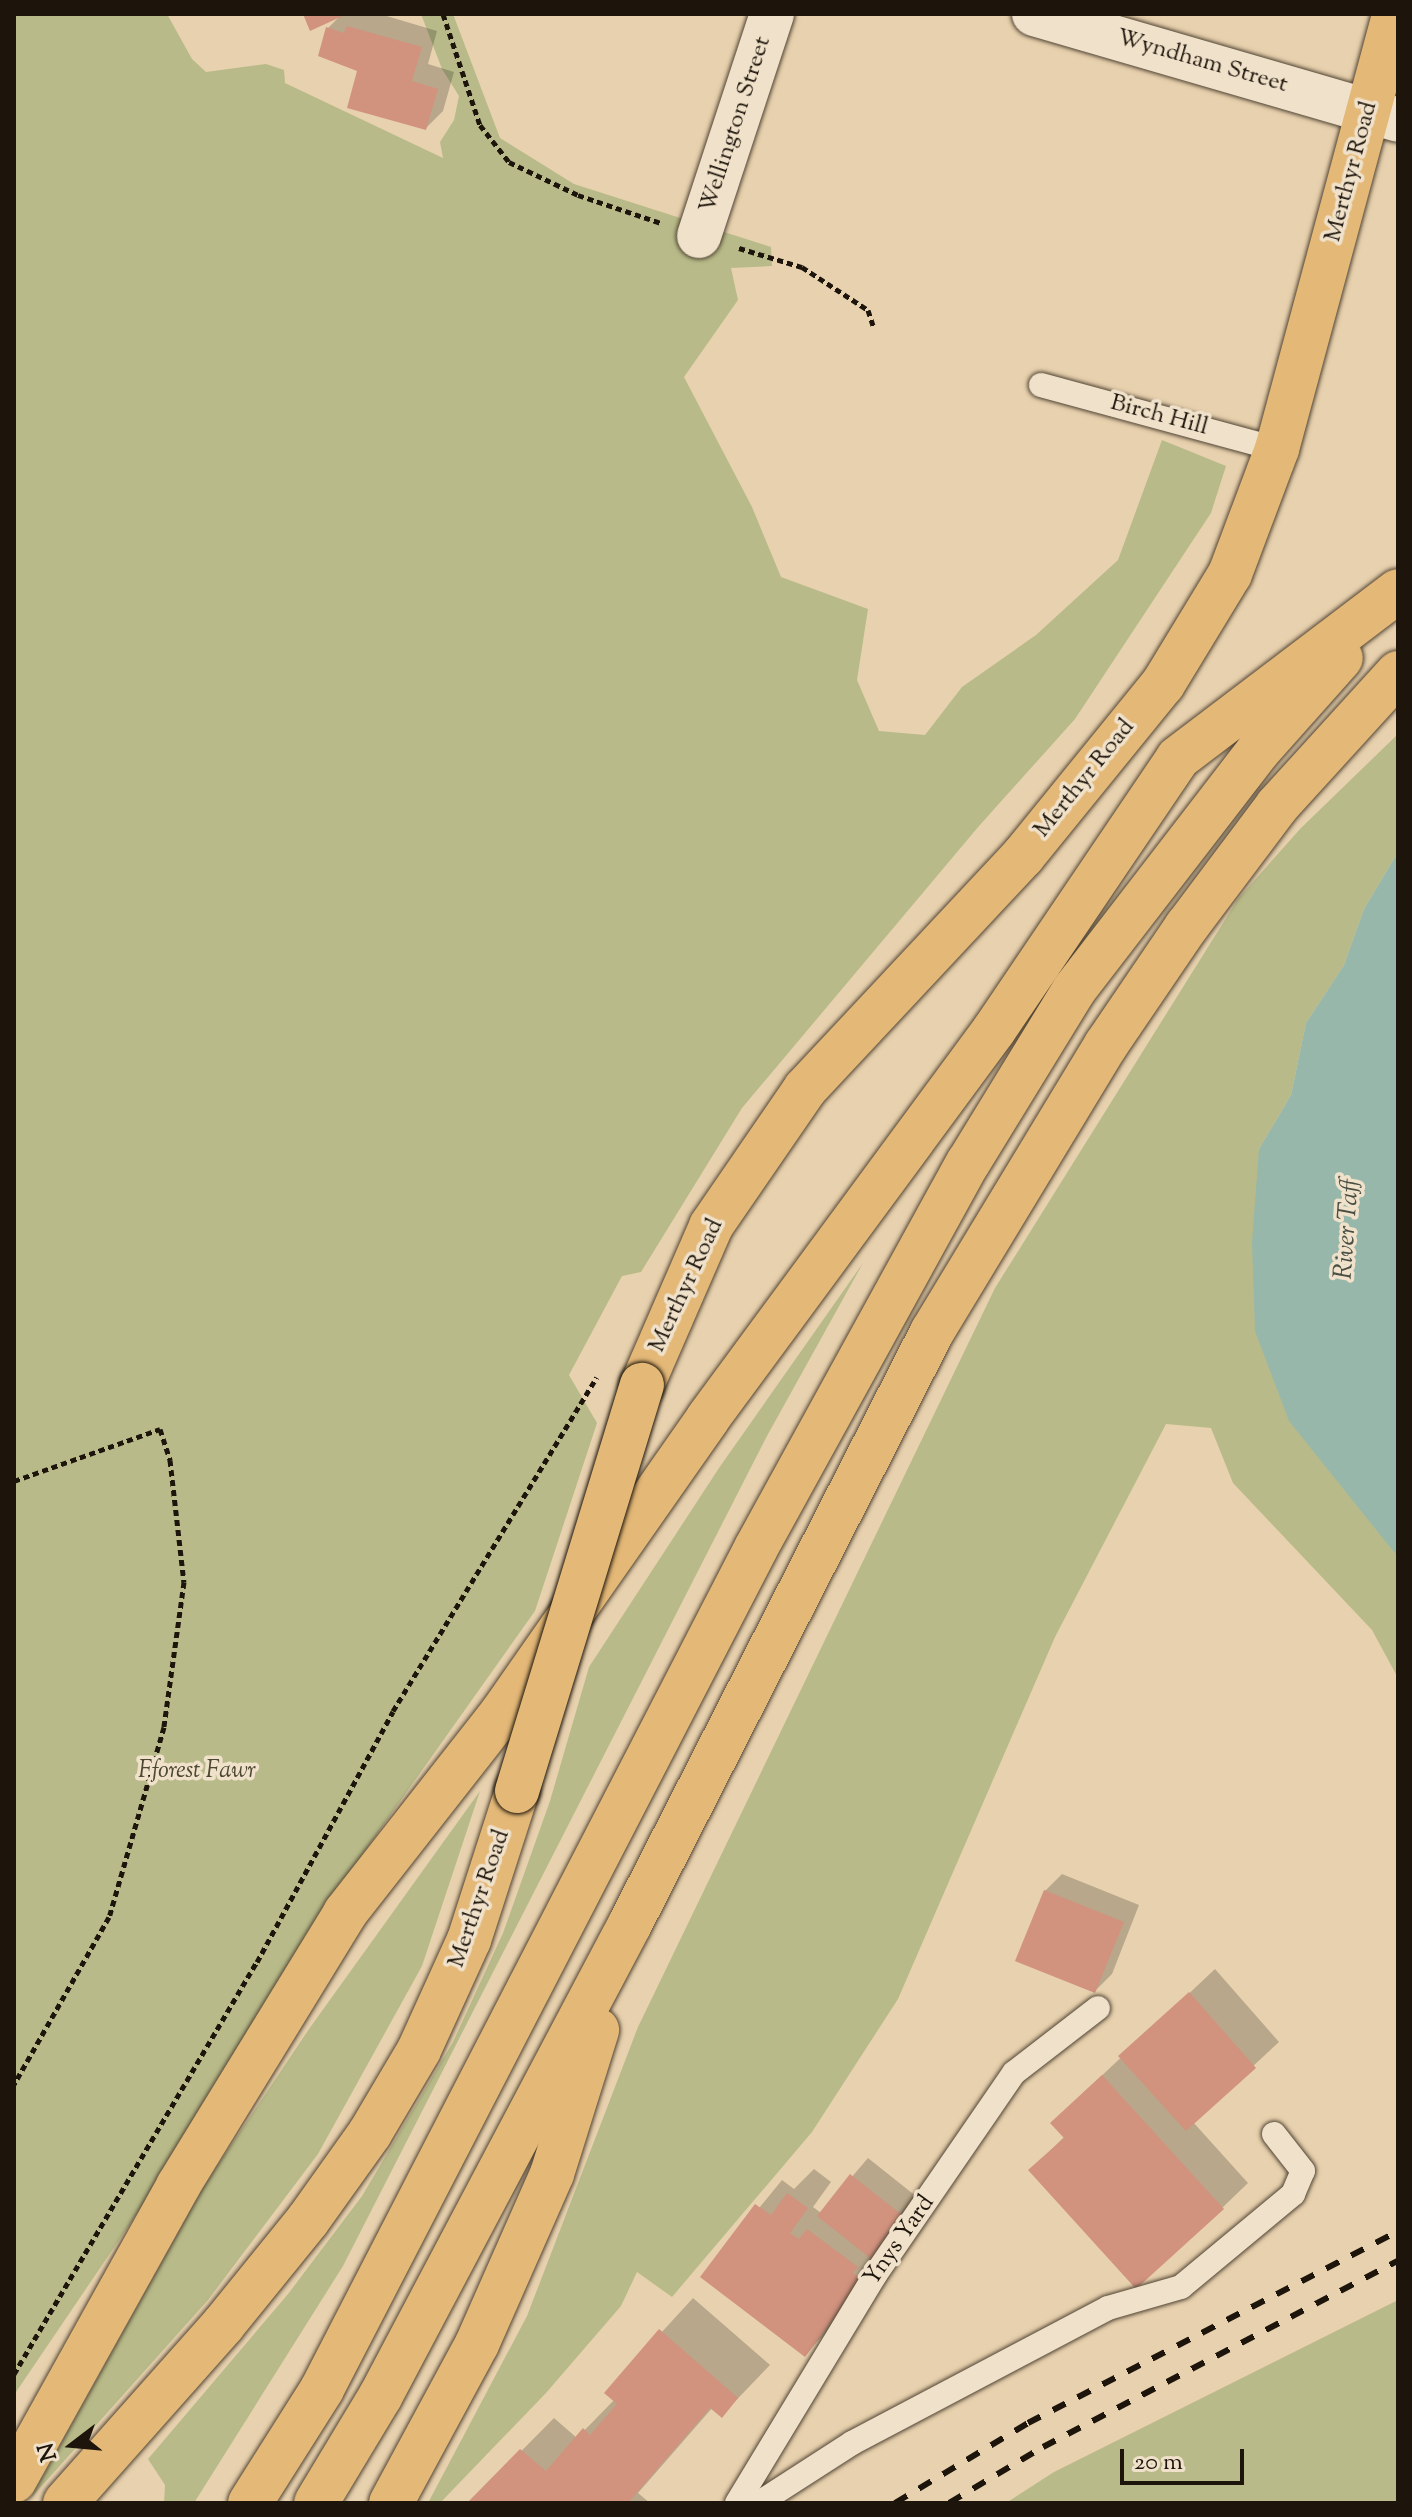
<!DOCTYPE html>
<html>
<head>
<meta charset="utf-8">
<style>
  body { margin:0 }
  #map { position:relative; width:1412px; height:2517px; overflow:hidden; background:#e8d1ae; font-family:"Sorts Mill Goudy",serif }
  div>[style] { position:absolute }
  .green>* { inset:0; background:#b8bb89 }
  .water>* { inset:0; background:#97b7aa }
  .shadow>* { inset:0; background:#0003 }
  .building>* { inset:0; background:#d1927e }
  .path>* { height:5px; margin-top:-2.5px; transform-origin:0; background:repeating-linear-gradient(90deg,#1d150b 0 6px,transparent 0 10px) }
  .roads { filter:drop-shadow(0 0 2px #504434) drop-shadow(0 0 2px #504434) }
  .lane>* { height:24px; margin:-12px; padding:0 12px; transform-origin:12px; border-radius:12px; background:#f0e1ca }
  .street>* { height:44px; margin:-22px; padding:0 22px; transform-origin:22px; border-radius:22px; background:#f0e1ca }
  .primary>* { height:44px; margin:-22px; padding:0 22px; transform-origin:22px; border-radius:22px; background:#e4b877 }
  .highway>* { height:44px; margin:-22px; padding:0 22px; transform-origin:22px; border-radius:22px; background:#e4b877 }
  .rail>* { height:6px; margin-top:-3px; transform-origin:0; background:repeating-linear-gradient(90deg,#1d150b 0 14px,transparent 0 28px) }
  .bridges { filter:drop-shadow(0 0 2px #1d150b) drop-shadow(0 0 2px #1d150b) }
  .primary-bridge>* { height:44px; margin:-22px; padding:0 22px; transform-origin:22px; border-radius:22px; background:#e4b877 }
  span { translate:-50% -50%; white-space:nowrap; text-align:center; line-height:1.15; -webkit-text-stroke:7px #f0e1ca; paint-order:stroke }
  .street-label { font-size:24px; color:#1d150b }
  .park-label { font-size:24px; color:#4c4731; font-style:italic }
  .water-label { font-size:26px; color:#484e43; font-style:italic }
  .frame { position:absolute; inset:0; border:16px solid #1d150b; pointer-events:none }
  .north { position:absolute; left:32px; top:2405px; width:80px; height:80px; -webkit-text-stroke:6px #f0e1ca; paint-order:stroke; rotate:254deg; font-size:22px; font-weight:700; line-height:32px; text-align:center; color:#1d150b }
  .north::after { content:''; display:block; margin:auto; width:28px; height:36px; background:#1d150b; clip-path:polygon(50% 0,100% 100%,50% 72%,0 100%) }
  .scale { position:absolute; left:1120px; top:2449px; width:124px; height:36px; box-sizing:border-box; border:4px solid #1d150b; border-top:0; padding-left:10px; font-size:24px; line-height:28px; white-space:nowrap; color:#1d150b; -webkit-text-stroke:6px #f0e1ca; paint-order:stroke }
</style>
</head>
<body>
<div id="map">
  <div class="green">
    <div style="clip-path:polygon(14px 14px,167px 14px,192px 59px,206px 72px,266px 64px,284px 70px,285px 83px,443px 158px,440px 142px,454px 120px,459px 96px,442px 69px,421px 14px,453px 14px,500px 138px,574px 184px,771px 247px,772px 266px,731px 268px,738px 300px,684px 377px,752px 507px,781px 577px,868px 609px,857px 680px,879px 731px,925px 735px,962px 687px,1036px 635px,1118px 560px,1162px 440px,1226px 466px,1211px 513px,1075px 719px,979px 826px,742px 1108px,641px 1272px,622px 1276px,569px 1375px,597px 1423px,535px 1611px,362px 1855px,153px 2190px,14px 2395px)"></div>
    <div style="clip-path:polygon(1398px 734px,1398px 852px,1364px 909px,1344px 965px,1306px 1023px,1291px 1095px,1259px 1149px,1370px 1518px,1398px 1557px,1398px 1678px,1372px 1630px,1233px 1483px,1211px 1428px,1166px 1424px,1055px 1637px,898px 1999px,812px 2132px,672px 2297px,637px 2272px,621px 2306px,546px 2393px,440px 2503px,428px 2503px,527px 2316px,638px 2027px,995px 1288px,1238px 899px,1300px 829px)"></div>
    <div style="clip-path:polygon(863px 1263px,767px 1436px,343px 2266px,194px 2503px,164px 2503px,165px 2485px,148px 2459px,288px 2294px,362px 2196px,453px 2042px,503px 1933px,550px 1801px,589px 1667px,719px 1468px)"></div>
    <div style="clip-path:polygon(480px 1791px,422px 1966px,318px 2154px,208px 2300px,31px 2498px,205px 2184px,309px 2029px)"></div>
    <div style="clip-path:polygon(1398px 2300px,1398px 2503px,1006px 2503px,1054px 2472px)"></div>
  </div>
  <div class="water">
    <div style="clip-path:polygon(1398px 852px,1398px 1557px,1289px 1421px,1255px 1331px,1252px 1242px,1259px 1149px,1291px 1095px,1306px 1023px,1344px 965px,1364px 909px)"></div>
  </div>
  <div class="shadow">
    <div style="clip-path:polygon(305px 14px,380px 14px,437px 31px,428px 64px,454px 72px,443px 111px,426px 128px,359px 70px,328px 28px,340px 16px)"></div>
    <div style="clip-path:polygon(1062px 1874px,1139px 1905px,1112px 1974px,1095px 1991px,1045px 1891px)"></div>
    <div style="clip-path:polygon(1215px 1969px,1279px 2042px,1193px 2122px,1248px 2183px,1222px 2208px,1031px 2170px,1065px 2136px,1078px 2098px)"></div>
    <div style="clip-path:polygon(868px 2158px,922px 2201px,830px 2329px,805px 2354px,703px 2277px,782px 2180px,794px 2189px,814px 2169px,831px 2182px,813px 2207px,821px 2213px)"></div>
    <div style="clip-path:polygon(693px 2298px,770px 2365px,722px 2415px,713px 2407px,638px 2493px,650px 2503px,470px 2503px,554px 2418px,577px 2438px,615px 2399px,607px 2392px)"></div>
  </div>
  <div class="building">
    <div style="clip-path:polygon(303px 14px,347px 14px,310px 31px)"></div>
    <div style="clip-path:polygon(347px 26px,422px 47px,412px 81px,438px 89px,426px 130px,347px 108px,357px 71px,318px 56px,326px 27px,344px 33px)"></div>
    <div style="clip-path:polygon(1044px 1890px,1124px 1922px,1095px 1993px,1015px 1961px)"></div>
    <div style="clip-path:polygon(1189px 1992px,1256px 2068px,1186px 2131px,1118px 2056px)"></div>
    <div style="clip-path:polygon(1102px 2075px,1224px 2209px,1136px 2289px,1028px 2170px,1064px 2138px,1050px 2123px)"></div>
    <div style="clip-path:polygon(850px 2174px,907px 2219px,874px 2261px,817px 2216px)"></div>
    <div style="clip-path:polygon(787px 2193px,808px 2208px,790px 2233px,799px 2239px,807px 2229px,858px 2267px,853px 2273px,863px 2280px,805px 2357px,700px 2277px,755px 2204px,771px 2215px)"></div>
    <div style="clip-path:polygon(659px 2329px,738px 2398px,722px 2418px,710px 2408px,628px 2503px,467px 2503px,520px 2449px,546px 2471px,583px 2428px,590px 2435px,617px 2404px,604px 2393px)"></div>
  </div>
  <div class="path">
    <div style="left:443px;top:14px;width:117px;rotate:71.6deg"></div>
    <div style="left:480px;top:125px;width:47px;rotate:51.9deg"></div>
    <div style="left:509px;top:162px;width:76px;rotate:25.6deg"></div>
    <div style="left:578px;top:195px;width:88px;rotate:18.6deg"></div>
    <div style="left:739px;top:248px;width:66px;rotate:16.8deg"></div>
    <div style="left:802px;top:267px;width:79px;rotate:33.1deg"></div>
    <div style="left:868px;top:310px;width:19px;rotate:72deg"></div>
    <div style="left:14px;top:1481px;width:155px;rotate:-19.6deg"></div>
    <div style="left:160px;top:1429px;width:33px;rotate:72deg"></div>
    <div style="left:170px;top:1460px;width:123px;rotate:83.5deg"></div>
    <div style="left:184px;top:1582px;width:146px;rotate:97.9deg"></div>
    <div style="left:164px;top:1727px;width:198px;rotate:106.1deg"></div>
    <div style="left:109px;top:1917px;width:192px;rotate:119.6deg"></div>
    <div style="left:14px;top:2374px;width:478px;rotate:-59.5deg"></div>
    <div style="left:257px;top:1962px;width:285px;rotate:-61.5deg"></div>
    <div style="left:393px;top:1711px;width:391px;rotate:-58.6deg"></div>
  </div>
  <div class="roads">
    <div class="lane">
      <div style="left:1041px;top:385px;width:245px;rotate:15.2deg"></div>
      <div style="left:737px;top:2503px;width:267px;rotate:-58.8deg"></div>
      <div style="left:875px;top:2275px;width:245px;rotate:-55.5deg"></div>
      <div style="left:1014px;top:2073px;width:106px;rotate:-37.7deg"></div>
      <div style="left:759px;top:2503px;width:111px;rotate:-32.8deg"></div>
      <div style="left:852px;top:2443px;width:289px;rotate:-27.8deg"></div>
      <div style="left:1108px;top:2308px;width:76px;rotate:-16deg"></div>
      <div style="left:1181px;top:2287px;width:146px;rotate:-39.7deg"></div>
      <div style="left:1293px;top:2194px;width:25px;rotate:-67deg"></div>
      <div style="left:1303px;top:2171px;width:47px;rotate:-128.1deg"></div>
    </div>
    <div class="street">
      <div style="left:1034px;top:14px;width:379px;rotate:16.2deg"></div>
      <div style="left:699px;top:236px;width:234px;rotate:-71.8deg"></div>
    </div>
    <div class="primary">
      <div style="left:642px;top:1385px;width:173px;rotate:-66.5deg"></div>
      <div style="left:711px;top:1226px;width:166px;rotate:-55.5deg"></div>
      <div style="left:805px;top:1089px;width:319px;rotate:-46.9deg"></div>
      <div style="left:1023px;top:856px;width:222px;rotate:-50.9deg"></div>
      <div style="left:1163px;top:684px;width:129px;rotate:-58.7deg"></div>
      <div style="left:1230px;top:574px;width:134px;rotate:-69.4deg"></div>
      <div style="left:1277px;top:449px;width:450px;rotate:-74.9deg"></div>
      <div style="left:65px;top:2503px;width:238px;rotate:-48.4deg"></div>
      <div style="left:223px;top:2325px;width:135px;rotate:-51deg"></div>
      <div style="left:308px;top:2220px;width:107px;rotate:-54.5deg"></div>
      <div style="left:370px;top:2133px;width:96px;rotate:-59.4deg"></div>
      <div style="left:419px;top:2050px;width:121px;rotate:-65.6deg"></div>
      <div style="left:469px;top:1940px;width:157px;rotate:-72.1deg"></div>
    </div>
    <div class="highway">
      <div style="left:14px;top:2481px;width:338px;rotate:-60.9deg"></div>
      <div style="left:178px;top:2186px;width:320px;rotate:-58.5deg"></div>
      <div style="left:345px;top:1913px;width:253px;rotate:-51.9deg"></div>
      <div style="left:501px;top:1714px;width:361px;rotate:-55deg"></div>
      <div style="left:708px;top:1418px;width:482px;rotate:-53.6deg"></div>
      <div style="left:994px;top:1030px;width:328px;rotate:-55.9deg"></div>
      <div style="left:1178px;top:758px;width:276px;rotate:-37.2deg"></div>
      <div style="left:250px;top:2503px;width:135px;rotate:-57.7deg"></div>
      <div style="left:322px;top:2389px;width:946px;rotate:-62.7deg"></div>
      <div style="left:756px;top:1548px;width:440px;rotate:-61.2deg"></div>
      <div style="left:968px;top:1163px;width:203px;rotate:-58.5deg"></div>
      <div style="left:1074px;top:990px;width:303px;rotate:-52.4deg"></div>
      <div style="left:1259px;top:750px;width:123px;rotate:-48.3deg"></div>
      <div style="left:316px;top:2503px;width:124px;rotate:-58.9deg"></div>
      <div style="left:380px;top:2397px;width:535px;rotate:-62.14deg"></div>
      <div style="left:630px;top:1924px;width:665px;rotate:-62.97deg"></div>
      <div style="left:932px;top:1332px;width:336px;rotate:-58.8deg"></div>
      <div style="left:1106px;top:1045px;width:144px;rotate:-55.8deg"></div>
      <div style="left:1187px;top:926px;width:150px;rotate:-53.1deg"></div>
      <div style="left:1277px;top:806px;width:180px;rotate:-47.7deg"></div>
      <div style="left:391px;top:2503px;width:181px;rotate:-61.6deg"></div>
      <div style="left:477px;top:2344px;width:186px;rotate:-66.2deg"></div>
      <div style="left:552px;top:2174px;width:151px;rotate:-72.6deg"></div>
    </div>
  </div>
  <div class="rail">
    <div style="left:895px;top:2503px;width:155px;rotate:-31deg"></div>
    <div style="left:1028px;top:2423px;width:417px;rotate:-27.4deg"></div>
    <div style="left:949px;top:2503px;width:109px;rotate:-30.8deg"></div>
    <div style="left:1043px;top:2447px;width:401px;rotate:-27.7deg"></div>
  </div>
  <div class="bridges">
    <div class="primary-bridge">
      <div style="left:517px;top:1791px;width:425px;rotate:-72.9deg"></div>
    </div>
  </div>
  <div class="street-label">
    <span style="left:1202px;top:62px;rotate:16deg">Wyndham Street</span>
    <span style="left:736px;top:125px;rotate:-72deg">Wellington Street</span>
    <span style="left:1352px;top:172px;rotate:-75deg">Merthyr Road</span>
    <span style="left:1159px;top:416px;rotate:15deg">Birch Hill</span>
    <span style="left:1085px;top:779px;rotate:-51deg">Merthyr Road</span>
    <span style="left:687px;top:1286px;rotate:-65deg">Merthyr Road</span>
    <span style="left:480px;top:1899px;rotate:-71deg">Merthyr Road</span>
    <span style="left:900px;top:2241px;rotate:-55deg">Ynys Yard</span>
  </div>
  <div class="park-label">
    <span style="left:197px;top:1772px">Fforest Fawr</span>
  </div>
  <div class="water-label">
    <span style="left:1348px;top:1229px;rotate:-86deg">River Taff</span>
  </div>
  <div class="frame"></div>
  <div class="north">N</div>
  <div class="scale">20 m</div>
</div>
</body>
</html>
